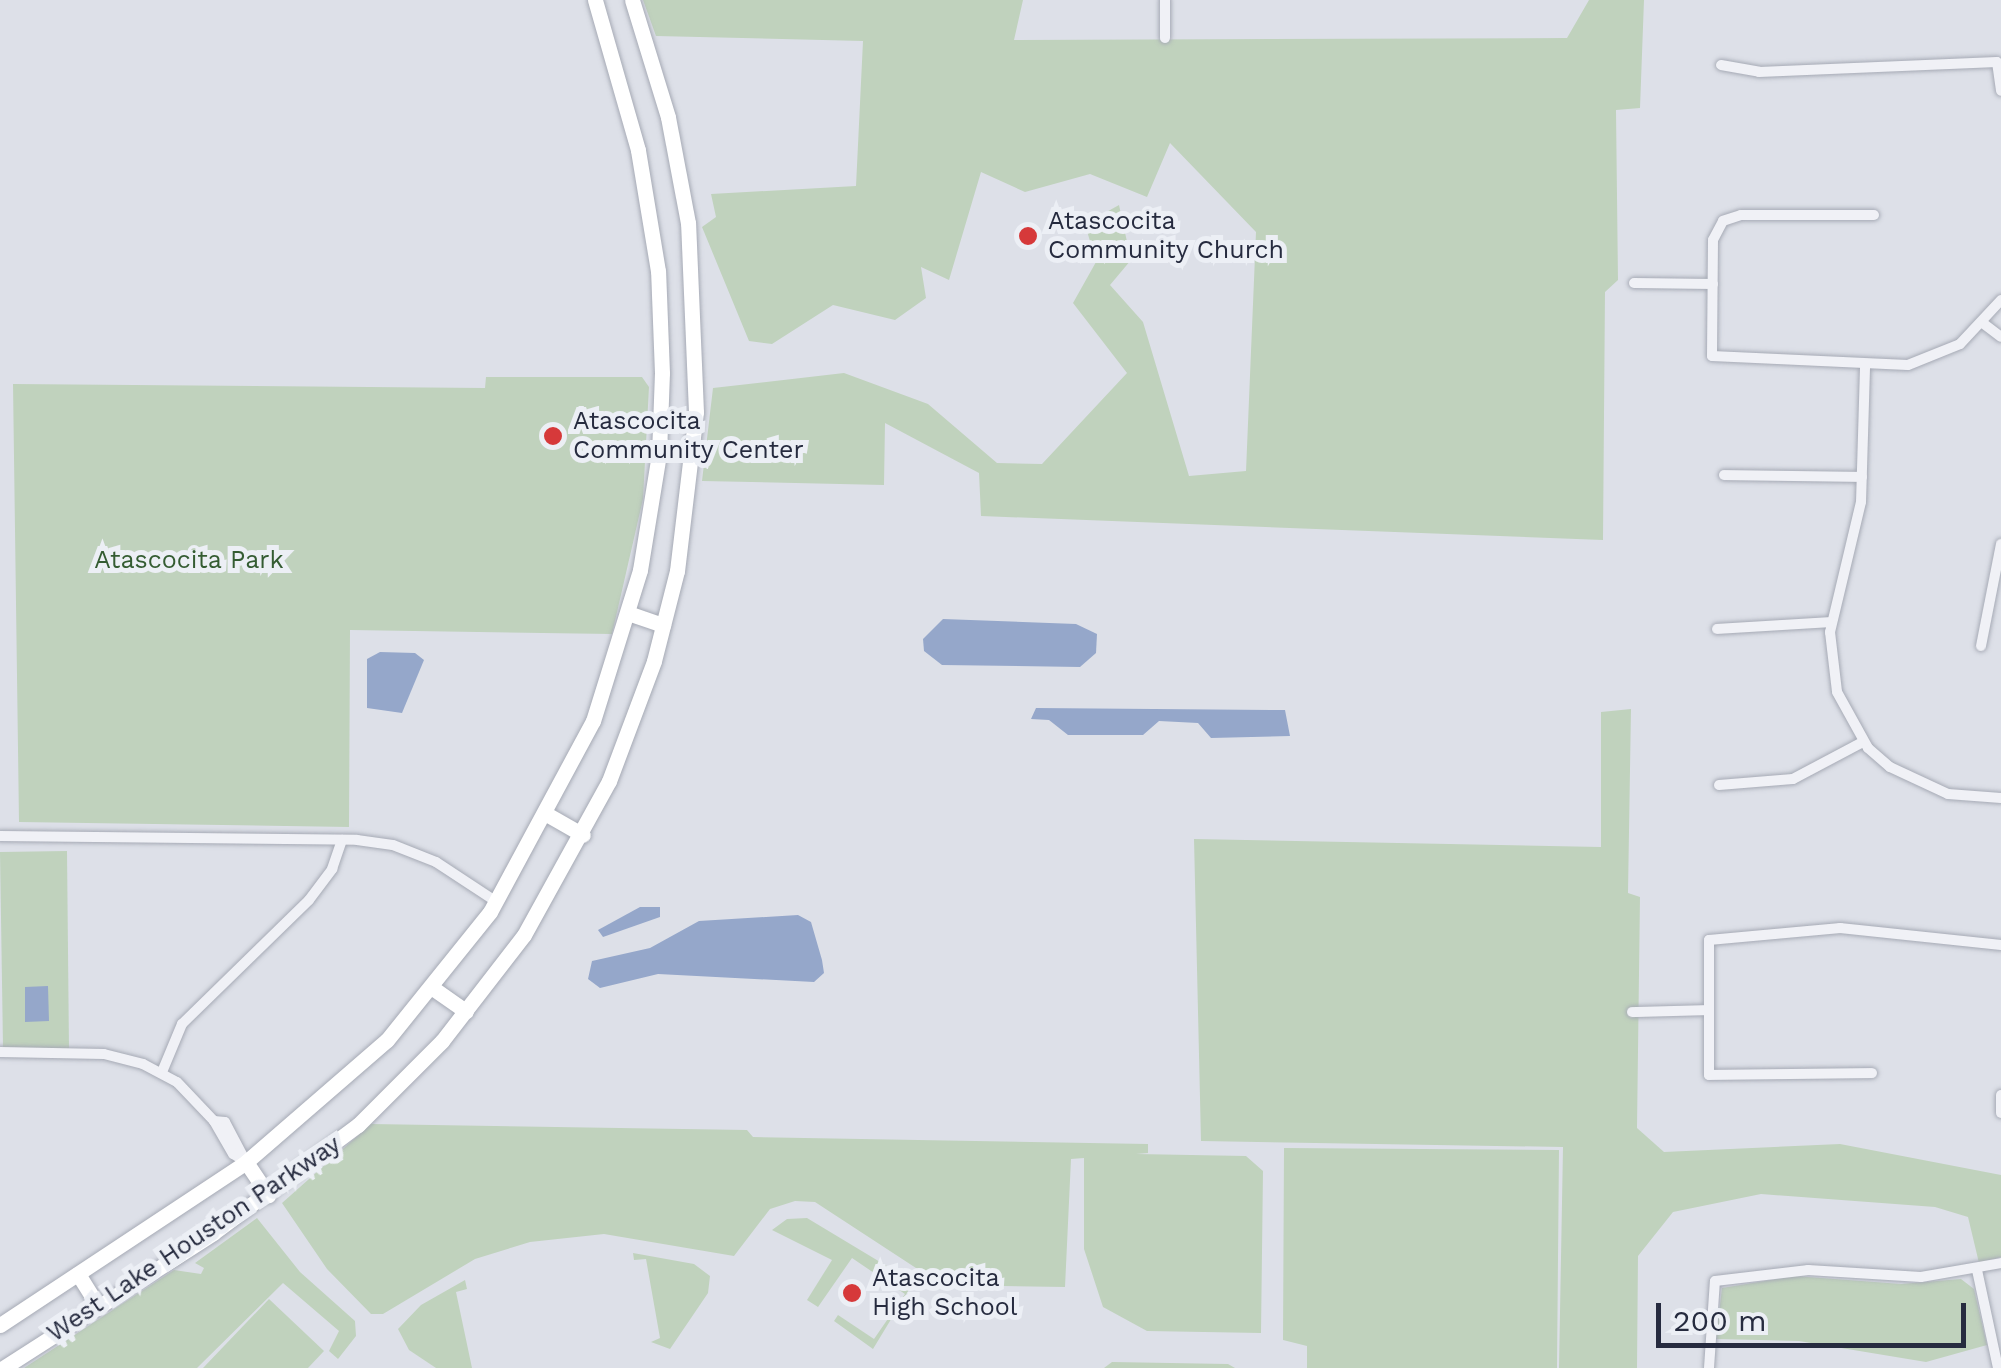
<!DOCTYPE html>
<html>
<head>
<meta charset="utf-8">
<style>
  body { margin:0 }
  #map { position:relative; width:2001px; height:1368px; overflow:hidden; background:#dde0e8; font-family:"Work Sans",sans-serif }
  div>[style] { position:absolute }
  .green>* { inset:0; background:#c0d2bd }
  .water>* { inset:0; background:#95a7ca }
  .roads { filter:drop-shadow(0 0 2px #a6aab5) drop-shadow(0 0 2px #a6aab5) }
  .minor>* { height:10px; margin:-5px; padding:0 5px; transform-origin:5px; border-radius:5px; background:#f0f1f6 }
  .primary>* { height:15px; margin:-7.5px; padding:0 7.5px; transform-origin:7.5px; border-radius:7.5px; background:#fff }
  .dots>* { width:28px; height:28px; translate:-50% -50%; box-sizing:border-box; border:5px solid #eceff5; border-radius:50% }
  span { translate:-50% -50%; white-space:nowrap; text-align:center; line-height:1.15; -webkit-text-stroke:10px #eceff5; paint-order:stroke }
  .poi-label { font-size:25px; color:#262b3f }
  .left { translate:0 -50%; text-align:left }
  .park-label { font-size:25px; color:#345c32 }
  .street-label { font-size:25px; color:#262b3f }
  .scale { position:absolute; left:1656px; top:1303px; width:310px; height:45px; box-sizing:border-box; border:5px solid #262b3f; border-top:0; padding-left:12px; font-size:30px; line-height:35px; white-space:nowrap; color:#262b3f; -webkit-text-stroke:8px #eceff5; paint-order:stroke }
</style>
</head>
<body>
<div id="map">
  <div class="green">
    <div style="clip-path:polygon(643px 0,1023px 0,1014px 40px,1567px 38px,1589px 0,1644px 0,1640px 108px,1616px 110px,1618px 280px,1605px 292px,1603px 540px,981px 516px,979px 473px,885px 423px,884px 485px,702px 481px,713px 388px,844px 373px,928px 404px,997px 463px,1042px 464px,1127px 373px,1073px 303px,1096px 262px,1085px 224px,1119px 205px,1131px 260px,1110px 285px,1143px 322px,1189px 476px,1246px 471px,1256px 232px,1170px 143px,1147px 197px,1090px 174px,1025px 192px,981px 172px,949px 280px,921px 267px,926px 298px,895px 320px,833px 305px,772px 344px,749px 341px,702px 227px,716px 217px,711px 194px,856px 186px,863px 41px,656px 36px)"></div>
    <div style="clip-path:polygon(486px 377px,642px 377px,649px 387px,643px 499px,612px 634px,350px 630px,349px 827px,19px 822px,13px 384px,485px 388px)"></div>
    <div style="clip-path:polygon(1631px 709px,1628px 893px,1640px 897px,1637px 1128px,1664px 1152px,1840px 1144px,2001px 1175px,2001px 1257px,1979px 1263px,1968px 1217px,1935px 1207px,1761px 1194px,1673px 1212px,1638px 1256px,1637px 1368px,1559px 1368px,1563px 1147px,1201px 1141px,1194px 839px,1601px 847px,1601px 712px)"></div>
    <div style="clip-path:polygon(67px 851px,69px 1050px,3px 1047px,0 852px)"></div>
    <div style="clip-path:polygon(371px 1124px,747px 1130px,753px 1137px,1148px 1144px,1148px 1153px,1136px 1154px,1246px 1156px,1263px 1171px,1261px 1333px,1147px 1331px,1103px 1307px,1084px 1249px,1084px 1158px,1071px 1159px,1065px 1287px,942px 1285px,815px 1202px,795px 1201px,770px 1209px,734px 1256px,604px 1234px,530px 1242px,475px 1259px,383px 1314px,371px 1314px,327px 1269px,282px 1203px)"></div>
    <div style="clip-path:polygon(1284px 1148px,1559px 1150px,1557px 1368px,1307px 1368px,1307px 1346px,1283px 1340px)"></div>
    <div style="clip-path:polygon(257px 1218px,300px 1272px,355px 1321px,356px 1336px,338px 1359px,329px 1351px,339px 1331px,283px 1283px,197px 1368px,24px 1368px,174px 1270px,201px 1274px,204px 1268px,195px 1263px)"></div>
    <div style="clip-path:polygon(807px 1218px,905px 1277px,910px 1288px,873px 1349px,834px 1321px,838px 1315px,874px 1339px,905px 1294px,852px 1258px,818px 1307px,807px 1300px,832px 1260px,772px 1230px,787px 1219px)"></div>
    <div style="clip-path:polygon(633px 1253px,694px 1264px,710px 1276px,708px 1293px,670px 1349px,651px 1342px,660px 1338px,646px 1259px,634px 1260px)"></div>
    <div style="clip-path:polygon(1795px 1276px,1901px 1284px,1961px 1279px,1974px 1289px,1987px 1345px,1926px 1362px,1799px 1341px,1716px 1339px,1722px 1288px)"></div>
    <div style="clip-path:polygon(465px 1280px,467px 1289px,456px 1292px,472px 1368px,436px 1368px,409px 1350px,398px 1329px,421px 1305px)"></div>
    <div style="clip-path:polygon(269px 1299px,324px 1351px,308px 1368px,203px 1368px)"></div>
    <div style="clip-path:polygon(1112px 1362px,1228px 1364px,1235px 1368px,1104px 1368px)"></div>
  </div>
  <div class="water">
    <div style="clip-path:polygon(943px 619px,1076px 624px,1097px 634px,1096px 653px,1080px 667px,942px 665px,924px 651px,923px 639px)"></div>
    <div style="clip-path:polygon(380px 652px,415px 653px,424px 660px,402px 713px,367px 708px,367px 659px)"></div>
    <div style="clip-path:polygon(1036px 708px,1285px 710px,1290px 736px,1211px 738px,1198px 723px,1159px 721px,1143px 735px,1068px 735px,1049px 720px,1031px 719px)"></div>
    <div style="clip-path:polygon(640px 907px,660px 907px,660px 917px,603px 937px,598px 930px)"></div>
    <div style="clip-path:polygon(798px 915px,811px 922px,822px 960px,824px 973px,814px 982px,658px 974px,600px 988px,588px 979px,592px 961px,650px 948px,699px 921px)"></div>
    <div style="clip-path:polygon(48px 986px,49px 1021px,25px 1022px,25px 987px)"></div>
  </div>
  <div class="roads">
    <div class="minor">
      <div style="left:1165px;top:38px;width:38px;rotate:-90deg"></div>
      <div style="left:1721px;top:65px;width:39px;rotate:10deg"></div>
      <div style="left:1759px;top:72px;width:238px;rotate:-2.4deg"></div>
      <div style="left:1997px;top:62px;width:29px;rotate:82deg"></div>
      <div style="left:1874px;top:215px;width:133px;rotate:180deg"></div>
      <div style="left:1741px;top:215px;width:19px;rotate:162deg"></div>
      <div style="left:1723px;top:221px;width:21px;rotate:118deg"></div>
      <div style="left:1713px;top:240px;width:116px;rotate:90.5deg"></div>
      <div style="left:1712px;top:356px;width:196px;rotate:2.6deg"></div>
      <div style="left:1908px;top:365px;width:56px;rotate:-22deg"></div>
      <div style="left:1960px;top:344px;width:60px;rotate:-47deg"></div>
      <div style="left:1634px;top:283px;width:79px;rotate:0.7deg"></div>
      <div style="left:1984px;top:324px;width:21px;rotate:37deg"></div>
      <div style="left:1865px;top:368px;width:134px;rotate:91.7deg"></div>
      <div style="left:1861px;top:502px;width:134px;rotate:103.4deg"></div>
      <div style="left:1830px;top:632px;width:60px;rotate:83.3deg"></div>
      <div style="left:1837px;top:692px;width:64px;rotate:61deg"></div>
      <div style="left:1868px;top:748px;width:29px;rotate:41deg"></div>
      <div style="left:1890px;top:767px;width:64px;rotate:25deg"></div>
      <div style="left:1948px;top:794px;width:53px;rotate:4.3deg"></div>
      <div style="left:1724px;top:475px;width:138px;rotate:0.8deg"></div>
      <div style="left:1717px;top:629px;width:114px;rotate:-3.5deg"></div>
      <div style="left:1981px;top:646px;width:104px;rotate:-78.9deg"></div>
      <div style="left:1719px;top:785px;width:74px;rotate:-4.6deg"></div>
      <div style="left:1793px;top:779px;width:79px;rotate:-27.9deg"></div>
      <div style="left:0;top:836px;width:357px;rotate:0.6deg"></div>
      <div style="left:357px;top:840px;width:36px;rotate:8deg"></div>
      <div style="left:393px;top:845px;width:46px;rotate:21.6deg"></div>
      <div style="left:436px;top:862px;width:73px;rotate:33.3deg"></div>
      <div style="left:1632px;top:1012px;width:74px;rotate:-1.5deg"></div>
      <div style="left:0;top:1052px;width:104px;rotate:1.1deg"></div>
      <div style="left:104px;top:1054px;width:40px;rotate:14.4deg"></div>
      <div style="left:143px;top:1064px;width:38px;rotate:28deg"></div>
      <div style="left:177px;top:1082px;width:54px;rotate:46.5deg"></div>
      <div style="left:162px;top:1072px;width:52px;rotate:-67.4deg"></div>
      <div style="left:182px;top:1024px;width:177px;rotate:-44.3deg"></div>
      <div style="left:309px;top:900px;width:39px;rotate:-53deg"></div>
      <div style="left:332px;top:869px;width:31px;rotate:-71deg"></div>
      <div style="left:1872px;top:1073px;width:163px;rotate:179.3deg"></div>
      <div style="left:1709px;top:1075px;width:135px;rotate:-90deg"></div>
      <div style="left:1709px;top:940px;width:132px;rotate:-5.2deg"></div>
      <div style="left:1840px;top:928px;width:162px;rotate:6deg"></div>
      <div style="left:2001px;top:1095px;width:18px;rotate:90deg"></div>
      <div style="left:214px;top:1121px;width:11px;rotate:5deg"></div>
      <div style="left:225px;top:1122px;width:45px;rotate:62.3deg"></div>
      <div style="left:246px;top:1162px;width:15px;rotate:-148deg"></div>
      <div style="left:233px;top:1154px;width:38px;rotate:-120deg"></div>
      <div style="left:1977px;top:1270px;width:100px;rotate:77.9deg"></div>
      <div style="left:1709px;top:1368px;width:87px;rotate:-86.1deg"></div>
      <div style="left:1715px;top:1281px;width:94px;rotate:-6.7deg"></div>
      <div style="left:1808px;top:1270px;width:113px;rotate:3.5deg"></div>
      <div style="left:1921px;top:1277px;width:81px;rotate:-9.9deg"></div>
    </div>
    <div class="primary">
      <div style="left:628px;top:613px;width:37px;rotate:19deg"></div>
      <div style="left:548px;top:815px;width:40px;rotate:29.7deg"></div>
      <div style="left:434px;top:989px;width:39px;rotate:35deg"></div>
      <div style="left:246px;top:1162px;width:40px;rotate:56deg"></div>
      <div style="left:78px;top:1274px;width:39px;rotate:58deg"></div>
      <div style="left:0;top:1325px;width:295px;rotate:-33.5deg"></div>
      <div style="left:246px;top:1162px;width:186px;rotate:-40.9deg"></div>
      <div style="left:387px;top:1040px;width:164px;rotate:-51.2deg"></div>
      <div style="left:490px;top:912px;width:217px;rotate:-61.7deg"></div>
      <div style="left:593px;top:721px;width:158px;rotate:-72.7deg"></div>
      <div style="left:640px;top:570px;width:118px;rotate:-80.7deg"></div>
      <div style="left:659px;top:454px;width:81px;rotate:-87.9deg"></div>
      <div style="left:662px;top:373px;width:102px;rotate:-92.2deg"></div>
      <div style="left:658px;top:271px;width:123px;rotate:-99.4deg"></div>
      <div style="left:638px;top:150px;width:156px;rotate:-106deg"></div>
      <div style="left:3px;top:1368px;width:250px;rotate:-32.7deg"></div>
      <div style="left:213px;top:1233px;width:181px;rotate:-36.7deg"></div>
      <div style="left:358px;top:1125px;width:119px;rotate:-45deg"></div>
      <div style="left:442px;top:1041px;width:134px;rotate:-52.3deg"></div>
      <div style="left:524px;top:935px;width:176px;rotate:-61.1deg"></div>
      <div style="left:609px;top:781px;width:128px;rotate:-69.4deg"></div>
      <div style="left:654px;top:661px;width:93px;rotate:-75.7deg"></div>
      <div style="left:677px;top:571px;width:160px;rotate:-83.2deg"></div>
      <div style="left:696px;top:412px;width:189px;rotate:-92.4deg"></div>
      <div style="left:688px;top:223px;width:108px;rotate:-100.7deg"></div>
      <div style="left:668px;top:117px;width:122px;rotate:-107.1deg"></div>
    </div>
  </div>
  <div class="dots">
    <div style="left:1028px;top:236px;background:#d6393a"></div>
    <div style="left:553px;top:436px;background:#d6393a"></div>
    <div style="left:852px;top:1293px;background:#d6393a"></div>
  </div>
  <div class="poi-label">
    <span class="left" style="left:1048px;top:236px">Atascocita<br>Community Church</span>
    <span class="left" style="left:573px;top:436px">Atascocita<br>Community Center</span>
    <span class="left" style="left:872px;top:1293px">Atascocita<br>High School</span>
  </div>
  <div class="park-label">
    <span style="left:189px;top:560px">Atascocita Park</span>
  </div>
  <div class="street-label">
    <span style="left:194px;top:1239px;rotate:-34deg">West Lake Houston Parkway</span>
  </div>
  <div class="scale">200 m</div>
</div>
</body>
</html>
